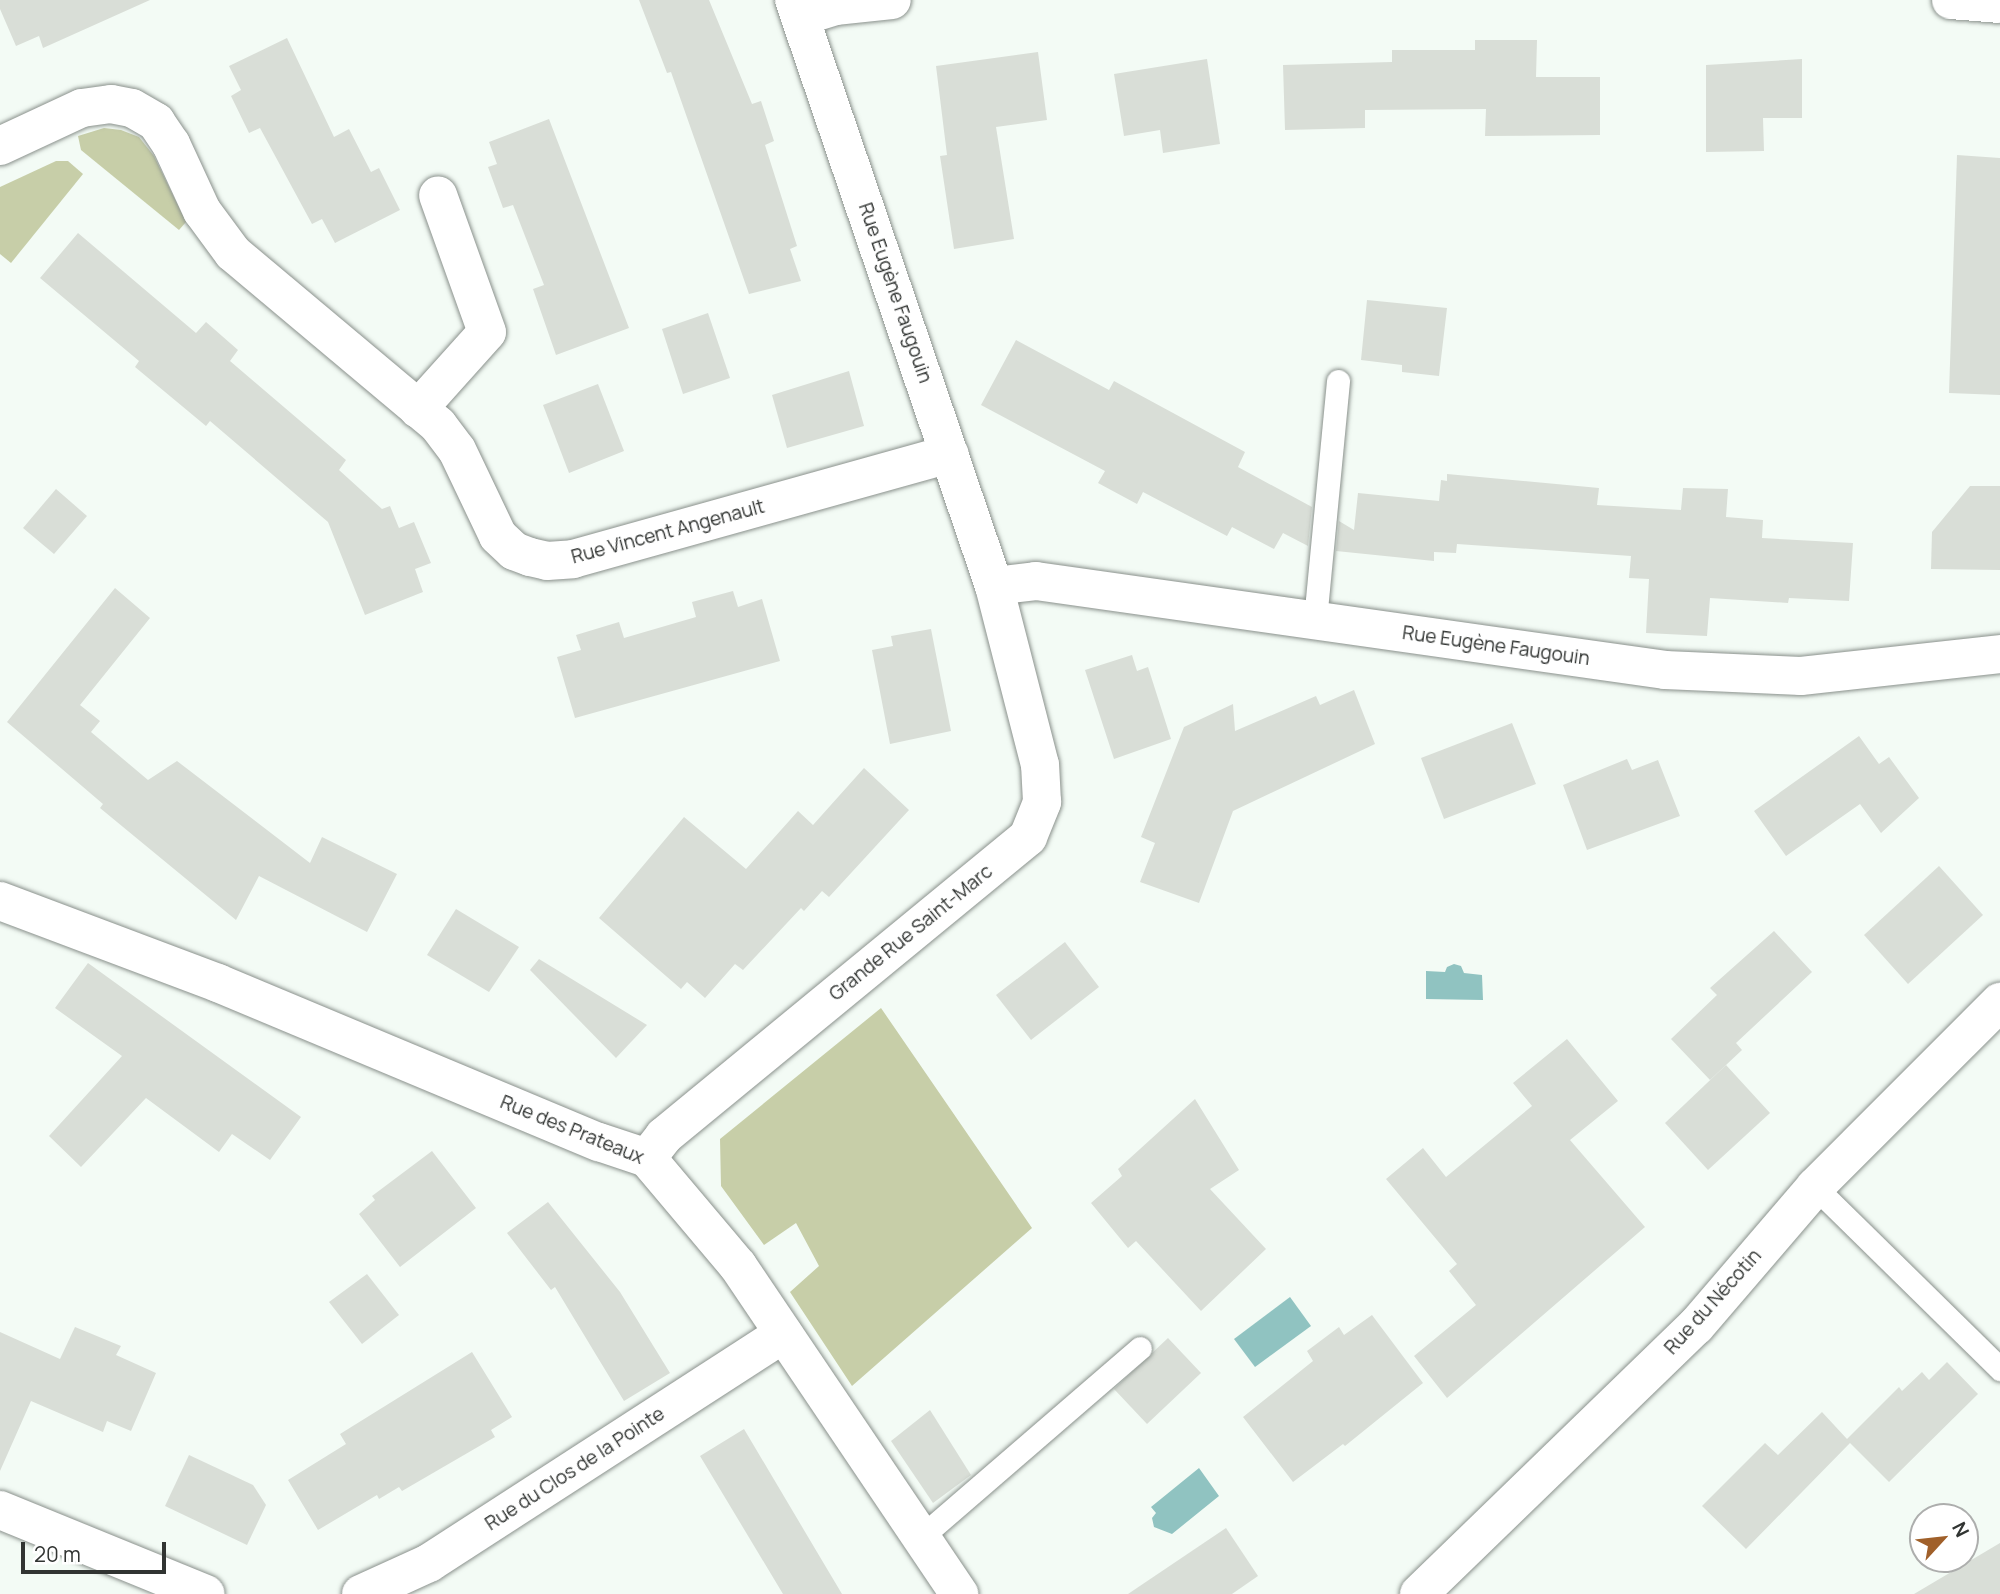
<!DOCTYPE html>
<html>
<head>
<meta charset="utf-8">
<style>
  body { margin:0 }
  #map { position:relative; width:2000px; height:1594px; overflow:hidden; background:#f3fbf5; font-family:Manrope,sans-serif }
  div>[style] { position:absolute }
  .green>* { inset:0; background:#c7cea8 }
  .water>* { inset:0; background:#90c3c1 }
  .building>* { inset:0; background:#d9ded7 }
  .roads { filter:drop-shadow(0 0 2px #8a918c) drop-shadow(0 0 2px #8a918c) }
  .service>* { height:23px; margin:-11.5px; padding:0 11.5px; transform-origin:11.5px; border-radius:11.5px; background:#fff }
  .minor>* { height:38px; margin:-19px; padding:0 19px; transform-origin:19px; border-radius:19px; background:#fff }
  .tertiary>* { height:38px; margin:-19px; padding:0 19px; transform-origin:19px; border-radius:19px; background:#fff }
  span { translate:-50% -50%; white-space:nowrap; text-align:center; line-height:1.15; -webkit-text-stroke:7px #fff; paint-order:stroke }
  .street-label { font-size:19px; color:#313432 }
  .north { position:absolute; left:1909px; top:1503px; width:70px; height:70px; box-sizing:border-box; background:#fff; border:2px solid #adaead; border-radius:50%; rotate:63deg; font-size:19px; font-weight:700; line-height:28px; text-align:center; color:#313432 }
  .north::after { content:''; display:block; margin:auto; width:24px; height:32px; background:#a0602a; clip-path:polygon(50% 0,100% 100%,50% 72%,0 100%) }
  .scale { position:absolute; left:21px; top:1542px; width:145px; height:32px; box-sizing:border-box; border:4px solid #313432; border-top:0; padding-left:9px; font-size:21px; line-height:24px; white-space:nowrap; color:#313432; -webkit-text-stroke:5px #fff; paint-order:stroke }
</style>
</head>
<body>
<div id="map">
  <div class="green">
    <div style="clip-path:polygon(104px 128px,121px 130px,139px 137px,154px 156px,186px 222px,179px 230px,81px 150px,78px 136px)"></div>
    <div style="clip-path:polygon(56px 161px,68px 161px,83px 174px,11px 263px,0 254px,0 187px)"></div>
    <div style="clip-path:polygon(881px 1008px,1032px 1228px,852px 1386px,790px 1292px,819px 1266px,796px 1223px,764px 1245px,721px 1186px,720px 1139px)"></div>
  </div>
  <div class="water">
    <div style="clip-path:polygon(1454px 964px,1461px 966px,1464px 973px,1482px 975px,1483px 1000px,1426px 999px,1426px 971px,1445px 972px,1447px 967px)"></div>
    <div style="clip-path:polygon(1290px 1297px,1311px 1326px,1255px 1367px,1234px 1339px)"></div>
    <div style="clip-path:polygon(1199px 1468px,1219px 1496px,1172px 1534px,1154px 1527px,1152px 1518px,1156px 1513px,1151px 1507px)"></div>
  </div>
  <div class="building">
    <div style="clip-path:polygon(0 0,150px 0,43px 48px,39px 36px,16px 46px,0 9px)"></div>
    <div style="clip-path:polygon(639px 0,709px 0,752px 104px,761px 101px,774px 141px,765px 145px,797px 246px,790px 249px,801px 281px,749px 294px,671px 72px,667px 73px)"></div>
    <div style="clip-path:polygon(287px 38px,334px 137px,349px 129px,371px 172px,379px 168px,400px 210px,335px 243px,322px 219px,312px 224px,260px 128px,249px 133px,231px 96px,241px 90px,229px 66px)"></div>
    <div style="clip-path:polygon(1475px 40px,1537px 40px,1536px 77px,1600px 77px,1600px 135px,1485px 136px,1486px 109px,1365px 110px,1365px 128px,1285px 130px,1283px 65px,1392px 62px,1392px 50px,1475px 50px)"></div>
    <div style="clip-path:polygon(1038px 52px,1047px 120px,996px 127px,1014px 239px,954px 249px,940px 156px,947px 155px,936px 66px)"></div>
    <div style="clip-path:polygon(1207px 59px,1220px 144px,1163px 153px,1160px 130px,1124px 136px,1114px 74px)"></div>
    <div style="clip-path:polygon(1802px 59px,1802px 118px,1763px 118px,1764px 151px,1706px 152px,1706px 65px)"></div>
    <div style="clip-path:polygon(549px 119px,629px 328px,556px 355px,533px 289px,544px 285px,513px 205px,503px 208px,488px 167px,497px 164px,489px 142px)"></div>
    <div style="clip-path:polygon(1957px 155px,2000px 158px,2000px 395px,1949px 393px)"></div>
    <div style="clip-path:polygon(78px 233px,196px 333px,206px 322px,238px 350px,230px 361px,346px 460px,339px 470px,382px 509px,390px 506px,399px 528px,414px 522px,431px 563px,415px 569px,423px 592px,365px 615px,328px 522px,210px 421px,206px 426px,135px 367px,139px 361px,40px 278px)"></div>
    <div style="clip-path:polygon(1367px 300px,1447px 308px,1439px 376px,1402px 372px,1402px 365px,1361px 360px)"></div>
    <div style="clip-path:polygon(708px 313px,730px 378px,683px 394px,662px 329px)"></div>
    <div style="clip-path:polygon(1016px 340px,1109px 390px,1114px 381px,1245px 452px,1238px 467px,1312px 507px,1308px 546px,1283px 533px,1274px 549px,1232px 527px,1227px 536px,1143px 492px,1137px 504px,1098px 483px,1105px 471px,981px 405px)"></div>
    <div style="clip-path:polygon(849px 371px,864px 426px,787px 448px,772px 395px)"></div>
    <div style="clip-path:polygon(598px 384px,624px 451px,569px 473px,543px 405px)"></div>
    <div style="clip-path:polygon(1447px 474px,1599px 488px,1597px 505px,1681px 510px,1683px 488px,1728px 489px,1726px 517px,1763px 520px,1762px 538px,1853px 543px,1849px 601px,1789px 598px,1788px 603px,1710px 598px,1707px 636px,1646px 633px,1649px 579px,1629px 578px,1631px 556px,1457px 544px,1456px 553px,1434px 552px,1434px 561px,1336px 551px,1339px 521px,1354px 530px,1358px 493px,1439px 501px,1441px 480px,1447px 481px)"></div>
    <div style="clip-path:polygon(1970px 486px,2000px 486px,2000px 570px,1931px 569px,1932px 532px)"></div>
    <div style="clip-path:polygon(56px 489px,87px 516px,54px 554px,23px 528px)"></div>
    <div style="clip-path:polygon(115px 588px,150px 618px,80px 705px,100px 721px,91px 732px,148px 780px,177px 761px,310px 863px,322px 837px,397px 874px,367px 932px,259px 876px,236px 920px,100px 808px,103px 804px,7px 722px)"></div>
    <div style="clip-path:polygon(733px 591px,738px 607px,762px 599px,780px 661px,575px 718px,557px 657px,581px 650px,576px 635px,619px 622px,624px 638px,696px 617px,692px 602px)"></div>
    <div style="clip-path:polygon(931px 629px,951px 731px,890px 744px,872px 650px,893px 646px,891px 636px)"></div>
    <div style="clip-path:polygon(1132px 655px,1137px 671px,1148px 667px,1171px 739px,1114px 759px,1085px 670px)"></div>
    <div style="clip-path:polygon(1354px 690px,1375px 744px,1233px 811px,1199px 903px,1140px 882px,1155px 843px,1141px 837px,1184px 727px,1233px 704px,1235px 731px,1316px 696px,1320px 705px)"></div>
    <div style="clip-path:polygon(1512px 723px,1536px 784px,1444px 819px,1421px 758px)"></div>
    <div style="clip-path:polygon(1859px 736px,1879px 764px,1889px 757px,1919px 798px,1881px 833px,1860px 804px,1786px 856px,1754px 811px)"></div>
    <div style="clip-path:polygon(1627px 759px,1632px 770px,1658px 760px,1680px 816px,1587px 850px,1563px 785px)"></div>
    <div style="clip-path:polygon(864px 768px,909px 810px,829px 897px,822px 891px,804px 911px,801px 908px,743px 970px,735px 964px,705px 998px,687px 982px,681px 989px,599px 918px,684px 817px,746px 869px,798px 811px,813px 825px)"></div>
    <div style="clip-path:polygon(1939px 866px,1983px 915px,1908px 984px,1864px 935px)"></div>
    <div style="clip-path:polygon(456px 909px,519px 947px,489px 992px,427px 955px)"></div>
    <div style="clip-path:polygon(1774px 931px,1812px 972px,1736px 1043px,1742px 1050px,1710px 1080px,1671px 1039px,1717px 995px,1710px 988px)"></div>
    <div style="clip-path:polygon(1065px 942px,1099px 987px,1031px 1040px,996px 995px)"></div>
    <div style="clip-path:polygon(539px 959px,647px 1025px,616px 1058px,530px 970px)"></div>
    <div style="clip-path:polygon(88px 963px,301px 1117px,270px 1160px,232px 1134px,219px 1152px,146px 1098px,81px 1167px,49px 1136px,122px 1056px,55px 1008px)"></div>
    <div style="clip-path:polygon(1567px 1039px,1618px 1101px,1570px 1140px,1645px 1227px,1447px 1398px,1414px 1356px,1476px 1305px,1449px 1271px,1457px 1264px,1386px 1179px,1423px 1148px,1446px 1177px,1532px 1106px,1513px 1083px)"></div>
    <div style="clip-path:polygon(1726px 1065px,1770px 1113px,1708px 1170px,1665px 1123px)"></div>
    <div style="clip-path:polygon(1195px 1099px,1239px 1170px,1210px 1189px,1266px 1249px,1201px 1311px,1136px 1241px,1128px 1248px,1091px 1203px,1122px 1176px,1118px 1169px)"></div>
    <div style="clip-path:polygon(432px 1151px,476px 1208px,400px 1267px,359px 1214px,375px 1200px,372px 1196px)"></div>
    <div style="clip-path:polygon(548px 1202px,620px 1292px,670px 1373px,624px 1401px,555px 1287px,551px 1290px,507px 1233px)"></div>
    <div style="clip-path:polygon(367px 1274px,399px 1315px,362px 1344px,329px 1302px)"></div>
    <div style="clip-path:polygon(1372px 1315px,1423px 1383px,1345px 1446px,1343px 1444px,1293px 1482px,1243px 1417px,1313px 1361px,1307px 1351px,1339px 1327px,1344px 1335px)"></div>
    <div style="clip-path:polygon(75px 1327px,121px 1346px,116px 1355px,156px 1373px,131px 1431px,107px 1421px,103px 1432px,31px 1401px,0 1471px,0 1332px,60px 1359px)"></div>
    <div style="clip-path:polygon(1168px 1338px,1201px 1373px,1147px 1424px,1114px 1389px)"></div>
    <div style="clip-path:polygon(472px 1352px,512px 1417px,491px 1430px,495px 1437px,402px 1491px,399px 1487px,379px 1499px,377px 1495px,318px 1530px,288px 1480px,346px 1444px,340px 1434px)"></div>
    <div style="clip-path:polygon(1947px 1362px,1978px 1394px,1889px 1482px,1850px 1443px,1746px 1549px,1702px 1506px,1765px 1443px,1778px 1455px,1822px 1412px,1847px 1439px,1899px 1387px,1902px 1391px,1922px 1372px,1929px 1380px)"></div>
    <div style="clip-path:polygon(930px 1410px,971px 1475px,933px 1503px,891px 1441px)"></div>
    <div style="clip-path:polygon(744px 1429px,817px 1552px,842px 1594px,783px 1594px,700px 1456px)"></div>
    <div style="clip-path:polygon(189px 1455px,253px 1485px,266px 1505px,247px 1545px,165px 1506px)"></div>
    <div style="clip-path:polygon(1226px 1528px,1258px 1576px,1232px 1594px,1128px 1594px)"></div>
    <div style="clip-path:polygon(2000px 1543px,2000px 1594px,1914px 1594px)"></div>
  </div>
  <div class="roads">
    <div class="service">
      <div style="left:1315px;top:620px;width:240px;rotate:-84.5deg"></div>
      <div style="left:1815px;top:1187px;width:260px;rotate:44.5deg"></div>
      <div style="left:921px;top:1537px;width:289px;rotate:-40.8deg"></div>
    </div>
    <div class="minor">
      <div style="left:1951px;top:0;width:49px;rotate:4.7deg"></div>
      <div style="left:800px;top:17px;width:37px;rotate:-17deg"></div>
      <div style="left:835px;top:6px;width:57px;rotate:-6deg"></div>
      <div style="left:0;top:146px;width:90px;rotate:-24.9deg"></div>
      <div style="left:82px;top:108px;width:29px;rotate:-8deg"></div>
      <div style="left:111px;top:104px;width:21px;rotate:11deg"></div>
      <div style="left:132px;top:108px;width:28px;rotate:30deg"></div>
      <div style="left:156px;top:122px;width:27px;rotate:56deg"></div>
      <div style="left:171px;top:144px;width:74px;rotate:65.2deg"></div>
      <div style="left:202px;top:211px;width:52px;rotate:53.6deg"></div>
      <div style="left:233px;top:253px;width:268px;rotate:40deg"></div>
      <div style="left:438px;top:425px;width:31px;rotate:53deg"></div>
      <div style="left:457px;top:450px;width:95px;rotate:64.5deg"></div>
      <div style="left:498px;top:536px;width:22px;rotate:43deg"></div>
      <div style="left:514px;top:551px;width:17px;rotate:21deg"></div>
      <div style="left:530px;top:557px;width:17px;rotate:13deg"></div>
      <div style="left:547px;top:561px;width:26px;rotate:-4deg"></div>
      <div style="left:573px;top:559px;width:391px;rotate:-15.6deg"></div>
      <div style="left:418px;top:409px;width:103px;rotate:-48.1deg"></div>
      <div style="left:487px;top:332px;width:145px;rotate:-109.7deg"></div>
      <div style="left:994px;top:586px;width:42px;rotate:-6.8deg"></div>
      <div style="left:1036px;top:581px;width:635px;rotate:8.05deg"></div>
      <div style="left:1665px;top:670px;width:136px;rotate:2.5deg"></div>
      <div style="left:1801px;top:676px;width:200px;rotate:-6.3deg"></div>
      <div style="left:0;top:901px;width:233px;rotate:20.6deg"></div>
      <div style="left:218px;top:983px;width:413px;rotate:22.7deg"></div>
      <div style="left:599px;top:1142px;width:51px;rotate:18.4deg"></div>
      <div style="left:647px;top:1158px;width:141px;rotate:49.9deg"></div>
      <div style="left:738px;top:1266px;width:396px;rotate:56deg"></div>
      <div style="left:647px;top:1158px;width:28px;rotate:-52deg"></div>
      <div style="left:664px;top:1136px;width:471px;rotate:-39.4deg"></div>
      <div style="left:1028px;top:837px;width:38px;rotate:-68deg"></div>
      <div style="left:1042px;top:802px;width:37px;rotate:-93deg"></div>
      <div style="left:1040px;top:765px;width:185px;rotate:-104.4deg"></div>
      <div style="left:994px;top:586px;width:619px;rotate:-108.84deg"></div>
      <div style="left:0;top:1510px;width:222px;rotate:22.2deg"></div>
      <div style="left:361px;top:1594px;width:75px;rotate:-24.5deg"></div>
      <div style="left:429px;top:1563px;width:422px;rotate:-32.9deg"></div>
    </div>
    <div class="tertiary">
      <div style="left:1419px;top:1594px;width:385px;rotate:-44.1deg"></div>
      <div style="left:1696px;top:1326px;width:183px;rotate:-49.4deg"></div>
      <div style="left:1815px;top:1187px;width:262px;rotate:-45deg"></div>
    </div>
  </div>
  <div class="street-label">
    <span style="left:895px;top:293px;rotate:71deg">Rue Eugène Faugouin</span>
    <span style="left:668px;top:532px;rotate:-15deg">Rue Vincent Angenault</span>
    <span style="left:1496px;top:646px;rotate:8deg">Rue Eugène Faugouin</span>
    <span style="left:911px;top:933px;rotate:-39deg">Grande Rue Saint-Marc</span>
    <span style="left:572px;top:1130px;rotate:22deg">Rue des Prateaux</span>
    <span style="left:1713px;top:1302px;rotate:-48deg">Rue du Nécotin</span>
    <span style="left:575px;top:1469px;rotate:-33deg">Rue du Clos de la Pointe</span>
  </div>
  <div class="north">N</div>
  <div class="scale">20 m</div>
</div>
</body>
</html>
